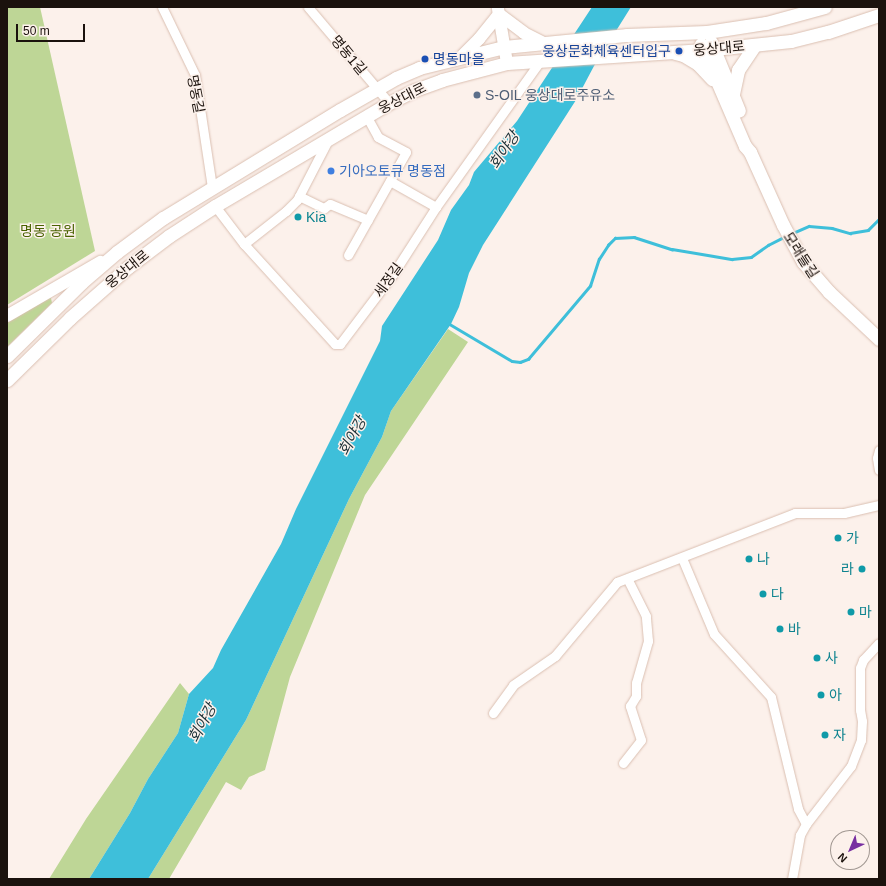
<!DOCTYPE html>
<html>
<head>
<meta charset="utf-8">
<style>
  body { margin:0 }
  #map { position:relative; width:886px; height:886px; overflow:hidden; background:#fcf1eb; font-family:Helvetica,"Noto Sans KR",sans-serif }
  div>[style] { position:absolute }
  .green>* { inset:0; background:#bed696 }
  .water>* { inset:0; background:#3ebfda }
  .stream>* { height:2.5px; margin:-1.25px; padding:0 1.25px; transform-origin:1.25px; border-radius:1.25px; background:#3ebfda }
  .roads { filter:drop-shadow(0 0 1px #dabfb1) drop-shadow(0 0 1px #dabfb1) }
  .minor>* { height:9px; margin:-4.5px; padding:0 4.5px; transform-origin:4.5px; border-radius:4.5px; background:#fff }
  .tertiary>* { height:12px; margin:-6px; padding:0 6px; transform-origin:6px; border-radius:6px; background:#fff }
  .secondary>* { height:13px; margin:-6.5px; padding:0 6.5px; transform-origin:6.5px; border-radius:6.5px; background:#fff }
  .dots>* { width:11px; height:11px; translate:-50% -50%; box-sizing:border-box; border:2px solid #fcf1eb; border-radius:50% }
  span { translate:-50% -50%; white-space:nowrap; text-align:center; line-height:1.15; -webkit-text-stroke:3px #fcf1eb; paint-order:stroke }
  .street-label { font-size:14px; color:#1b120d }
  .transit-label { font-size:14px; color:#164399 }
  .right { translate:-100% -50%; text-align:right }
  .left { translate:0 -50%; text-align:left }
  .service-label { font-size:14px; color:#4e5e75 }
  .shop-label { font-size:14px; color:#366cbe }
  .culture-label { font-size:14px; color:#0d838f }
  .park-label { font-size:14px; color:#496200 }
  .water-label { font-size:15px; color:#1c3137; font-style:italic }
  .frame { position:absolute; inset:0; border:8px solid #1b120d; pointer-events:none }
  .north { position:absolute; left:830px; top:830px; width:40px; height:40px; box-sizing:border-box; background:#fcf1eb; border:1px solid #a29892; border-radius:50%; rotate:224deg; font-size:11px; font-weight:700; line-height:16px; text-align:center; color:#1b120d }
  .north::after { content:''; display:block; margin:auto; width:14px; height:18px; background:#782ea0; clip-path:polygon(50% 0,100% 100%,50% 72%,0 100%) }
  .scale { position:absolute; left:16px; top:24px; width:69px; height:18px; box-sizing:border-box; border:2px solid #1b120d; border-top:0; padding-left:5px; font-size:12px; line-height:14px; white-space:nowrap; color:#1b120d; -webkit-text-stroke:3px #fcf1eb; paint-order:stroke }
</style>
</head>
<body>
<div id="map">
  <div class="green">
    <div style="clip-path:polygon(7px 7px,40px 7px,95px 251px,7px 305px)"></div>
    <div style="clip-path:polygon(47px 297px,51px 298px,52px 303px,7px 347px,7px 321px)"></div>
    <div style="clip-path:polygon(448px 329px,468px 342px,365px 495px,290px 677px,265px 770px,249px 777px,241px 790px,226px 782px,169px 879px,148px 879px,246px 720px,349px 499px,382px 437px,391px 411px)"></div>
    <div style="clip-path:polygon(180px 683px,189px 694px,178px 733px,148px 779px,130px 813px,89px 879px,49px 879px,86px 819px)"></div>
  </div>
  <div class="water">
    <div style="clip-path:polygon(592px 7px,631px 7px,594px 66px,576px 100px,483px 245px,469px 273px,459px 307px,451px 324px,391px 411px,382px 437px,349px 499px,246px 720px,148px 879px,89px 879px,130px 813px,148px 779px,178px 733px,189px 694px,213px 668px,221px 650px,281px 544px,296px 509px,380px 341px,382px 326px,438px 240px,451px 210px,469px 185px,474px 172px,517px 121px)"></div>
  </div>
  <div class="stream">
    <div style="left:793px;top:233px;width:17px;rotate:-24deg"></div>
    <div style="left:809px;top:226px;width:23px;rotate:5deg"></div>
    <div style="left:832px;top:228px;width:19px;rotate:16deg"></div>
    <div style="left:850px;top:233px;width:18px;rotate:-9deg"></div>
    <div style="left:868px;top:230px;width:16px;rotate:-45deg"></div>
    <div style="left:448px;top:323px;width:74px;rotate:30.7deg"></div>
    <div style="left:512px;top:361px;width:8px;rotate:7deg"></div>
    <div style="left:520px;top:362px;width:9px;rotate:-21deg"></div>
    <div style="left:528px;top:359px;width:96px;rotate:-49.7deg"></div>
    <div style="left:590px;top:286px;width:28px;rotate:-72deg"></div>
    <div style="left:599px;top:259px;width:17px;rotate:-57deg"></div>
    <div style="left:608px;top:245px;width:10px;rotate:-45deg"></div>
    <div style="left:615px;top:238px;width:19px;rotate:-3deg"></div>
    <div style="left:634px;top:237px;width:40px;rotate:18deg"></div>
    <div style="left:672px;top:249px;width:61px;rotate:9.5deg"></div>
    <div style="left:732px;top:259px;width:19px;rotate:-6deg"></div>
    <div style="left:751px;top:257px;width:21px;rotate:-35deg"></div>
    <div style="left:768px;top:245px;width:18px;rotate:-27deg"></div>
  </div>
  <div class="roads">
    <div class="minor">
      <div style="left:162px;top:7px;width:76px;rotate:64.1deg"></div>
      <div style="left:195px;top:75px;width:113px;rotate:81.4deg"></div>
      <div style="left:308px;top:7px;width:126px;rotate:49.8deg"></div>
      <div style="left:390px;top:181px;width:53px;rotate:29.5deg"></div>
      <div style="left:299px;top:196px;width:28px;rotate:26deg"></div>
      <div style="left:324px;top:208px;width:7px;rotate:-34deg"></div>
      <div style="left:330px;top:204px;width:41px;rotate:22.8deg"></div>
      <div style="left:215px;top:206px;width:48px;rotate:52.7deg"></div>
      <div style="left:244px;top:244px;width:135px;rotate:47.7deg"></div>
      <div style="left:335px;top:344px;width:5px"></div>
      <div style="left:340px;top:344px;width:88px;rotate:-52.9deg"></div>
      <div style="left:393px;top:274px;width:80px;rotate:-57.3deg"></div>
      <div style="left:436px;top:207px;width:181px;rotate:-54.5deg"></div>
      <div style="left:244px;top:244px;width:53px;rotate:-38.2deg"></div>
      <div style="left:286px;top:211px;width:16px;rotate:-45deg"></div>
      <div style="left:297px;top:200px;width:68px;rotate:-62.7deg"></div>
      <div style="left:348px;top:255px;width:118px;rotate:-60.6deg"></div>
      <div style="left:406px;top:152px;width:32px;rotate:-152deg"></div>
      <div style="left:378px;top:137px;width:23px;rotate:-119deg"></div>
      <div style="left:879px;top:450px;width:8px;rotate:104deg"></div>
      <div style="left:877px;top:458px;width:12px;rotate:81deg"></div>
      <div style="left:682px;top:558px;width:82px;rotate:67.2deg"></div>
      <div style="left:714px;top:634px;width:85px;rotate:47.9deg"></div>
      <div style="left:771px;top:697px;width:115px;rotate:76.4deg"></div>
      <div style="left:798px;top:809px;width:17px;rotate:62deg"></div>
      <div style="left:806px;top:824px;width:13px;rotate:119deg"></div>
      <div style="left:800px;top:835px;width:45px;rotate:100.3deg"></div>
      <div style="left:493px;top:713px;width:34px;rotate:-54deg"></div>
      <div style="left:513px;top:685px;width:51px;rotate:-34.6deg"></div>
      <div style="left:555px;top:656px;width:97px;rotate:-50deg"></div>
      <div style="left:617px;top:582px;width:191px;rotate:-21.2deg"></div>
      <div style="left:795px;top:513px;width:49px"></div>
      <div style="left:844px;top:513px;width:36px;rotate:-13deg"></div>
      <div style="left:623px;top:763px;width:29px;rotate:-52deg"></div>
      <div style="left:641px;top:740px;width:36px;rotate:-108deg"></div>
      <div style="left:630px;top:706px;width:12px;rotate:-59deg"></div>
      <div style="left:636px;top:696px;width:13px;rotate:-90deg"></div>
      <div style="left:636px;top:683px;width:44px;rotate:-74.1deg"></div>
      <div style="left:648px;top:641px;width:25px;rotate:-95deg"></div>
      <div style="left:646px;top:616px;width:42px;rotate:-116.6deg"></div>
      <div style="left:806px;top:824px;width:73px;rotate:-52.2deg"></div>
      <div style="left:851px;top:766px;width:28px;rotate:-69deg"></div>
      <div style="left:861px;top:740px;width:19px;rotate:-87deg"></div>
      <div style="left:862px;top:721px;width:11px;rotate:-100deg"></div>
      <div style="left:860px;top:710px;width:42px;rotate:-90deg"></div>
      <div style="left:860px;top:668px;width:9px;rotate:-69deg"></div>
      <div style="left:863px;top:660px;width:23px;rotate:-47deg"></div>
    </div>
    <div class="tertiary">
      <div style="left:498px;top:9px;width:55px;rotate:80.5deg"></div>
      <div style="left:463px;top:55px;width:23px;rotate:-45deg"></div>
      <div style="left:479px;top:39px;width:32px;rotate:-51deg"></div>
      <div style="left:499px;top:14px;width:31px;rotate:37deg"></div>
      <div style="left:524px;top:33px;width:20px;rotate:27deg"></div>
      <div style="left:7px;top:316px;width:108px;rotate:-30.1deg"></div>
    </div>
    <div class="secondary">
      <div style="left:711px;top:42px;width:74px;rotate:67.9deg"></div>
      <div style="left:701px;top:44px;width:111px;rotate:66.7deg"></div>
      <div style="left:745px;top:146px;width:8px;rotate:50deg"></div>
      <div style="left:750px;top:152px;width:80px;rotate:65.7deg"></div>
      <div style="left:783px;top:225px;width:42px;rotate:61.6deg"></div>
      <div style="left:803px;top:262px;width:40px;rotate:49deg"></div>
      <div style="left:829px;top:292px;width:69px;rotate:43.2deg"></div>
      <div style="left:675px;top:53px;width:8px;rotate:14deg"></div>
      <div style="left:683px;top:55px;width:17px;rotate:31deg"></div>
      <div style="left:698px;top:64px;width:21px;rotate:47deg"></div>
      <div style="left:733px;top:94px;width:25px;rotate:-78deg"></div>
      <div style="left:738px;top:70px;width:30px;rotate:-56deg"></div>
      <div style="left:7px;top:356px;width:105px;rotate:-44.6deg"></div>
      <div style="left:82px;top:282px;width:46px;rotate:-40.6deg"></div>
      <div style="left:117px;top:252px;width:57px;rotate:-36.5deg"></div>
      <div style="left:163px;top:218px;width:207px;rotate:-31.4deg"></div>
      <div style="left:340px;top:110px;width:64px;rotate:-29.7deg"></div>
      <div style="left:396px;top:78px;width:25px;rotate:-23deg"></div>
      <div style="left:419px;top:68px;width:88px;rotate:-13.9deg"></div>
      <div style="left:504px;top:47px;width:124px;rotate:-5.6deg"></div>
      <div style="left:627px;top:35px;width:80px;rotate:-2.1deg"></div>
      <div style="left:707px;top:32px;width:60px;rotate:-8.7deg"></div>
      <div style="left:766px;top:23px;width:61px;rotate:-15.2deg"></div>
      <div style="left:7px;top:380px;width:88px;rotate:-44.5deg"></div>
      <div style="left:70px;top:318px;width:77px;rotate:-41.3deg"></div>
      <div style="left:128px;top:267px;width:51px;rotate:-37.1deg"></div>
      <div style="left:169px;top:236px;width:55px;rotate:-33.1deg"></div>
      <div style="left:215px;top:206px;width:202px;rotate:-30.6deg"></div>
      <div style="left:389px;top:103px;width:29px;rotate:-27deg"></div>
      <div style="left:415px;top:90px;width:29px;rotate:-20deg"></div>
      <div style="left:442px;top:80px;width:67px;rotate:-14.7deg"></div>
      <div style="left:507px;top:63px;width:197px;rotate:-3.8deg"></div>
      <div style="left:704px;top:50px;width:87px;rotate:-5.9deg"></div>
      <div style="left:791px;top:41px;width:38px;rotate:-14deg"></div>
      <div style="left:828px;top:32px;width:54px;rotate:-18.4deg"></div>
    </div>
  </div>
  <div class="dots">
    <div style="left:679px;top:51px;background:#1a4fb4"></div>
    <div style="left:425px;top:59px;background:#1a4fb4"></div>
    <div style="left:477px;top:95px;background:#5c6f8a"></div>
    <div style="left:331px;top:171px;background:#3f7fe0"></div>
    <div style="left:298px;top:217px;background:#0f9aa8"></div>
    <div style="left:838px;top:538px;background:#0f9aa8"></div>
    <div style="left:749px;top:559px;background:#0f9aa8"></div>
    <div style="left:862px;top:569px;background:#0f9aa8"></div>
    <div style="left:763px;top:594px;background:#0f9aa8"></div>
    <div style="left:851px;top:612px;background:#0f9aa8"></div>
    <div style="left:780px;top:629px;background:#0f9aa8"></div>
    <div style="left:817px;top:658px;background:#0f9aa8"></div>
    <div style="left:821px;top:695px;background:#0f9aa8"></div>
    <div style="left:825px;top:735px;background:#0f9aa8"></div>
  </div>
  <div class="street-label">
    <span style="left:719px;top:48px;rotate:-5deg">웅상대로</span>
    <span style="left:349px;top:55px;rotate:50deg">명동1길</span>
    <span style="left:196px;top:94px;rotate:79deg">명동길</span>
    <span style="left:402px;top:98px;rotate:-27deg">웅상대로</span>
    <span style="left:801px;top:255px;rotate:57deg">모래들길</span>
    <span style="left:127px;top:269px;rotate:-39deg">웅상대로</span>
    <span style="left:388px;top:280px;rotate:-54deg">세정길</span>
  </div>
  <div class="transit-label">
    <span class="right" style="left:671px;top:51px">웅상문화체육센터입구</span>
    <span class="left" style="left:433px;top:59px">명동마을</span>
  </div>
  <div class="service-label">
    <span class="left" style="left:485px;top:95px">S-OIL 웅상대로주유소</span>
  </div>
  <div class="shop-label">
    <span class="left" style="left:339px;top:171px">기아오토큐 명동점</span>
  </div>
  <div class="culture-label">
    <span class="left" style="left:306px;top:217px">Kia</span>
    <span class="left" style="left:846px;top:538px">가</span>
    <span class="left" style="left:757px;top:559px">나</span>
    <span class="right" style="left:854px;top:569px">라</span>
    <span class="left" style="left:771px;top:594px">다</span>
    <span class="left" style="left:859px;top:612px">마</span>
    <span class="left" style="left:788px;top:629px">바</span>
    <span class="left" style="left:825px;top:658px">사</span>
    <span class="left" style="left:829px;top:695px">아</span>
    <span class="left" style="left:833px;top:735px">자</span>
  </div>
  <div class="park-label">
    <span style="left:48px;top:231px">명동 공원</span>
  </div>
  <div class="water-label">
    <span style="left:504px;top:150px;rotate:-57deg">회야강</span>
    <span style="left:352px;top:436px;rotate:-62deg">회야강</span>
    <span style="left:202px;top:723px;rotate:-62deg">회야강</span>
  </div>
  <div class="frame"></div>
  <div class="north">N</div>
  <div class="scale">50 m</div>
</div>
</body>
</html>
